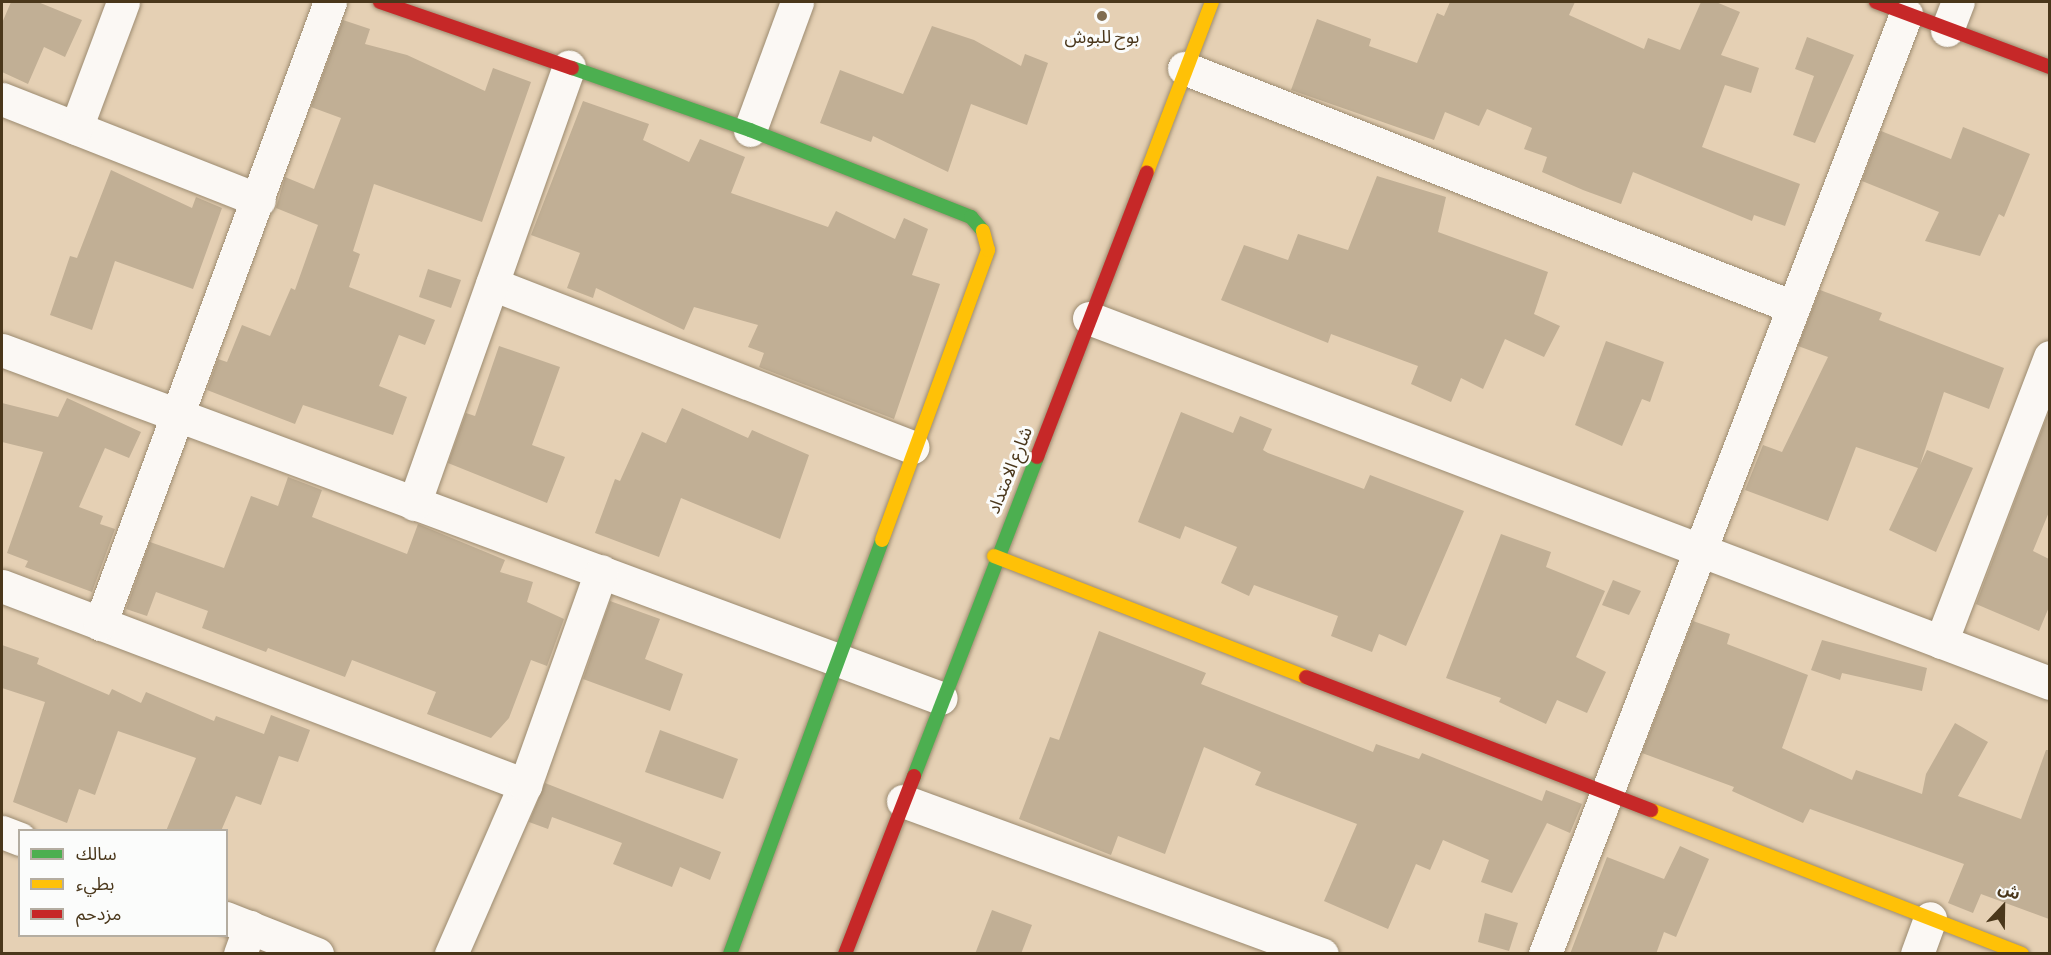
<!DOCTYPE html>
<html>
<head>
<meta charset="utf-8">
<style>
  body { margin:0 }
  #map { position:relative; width:2051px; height:955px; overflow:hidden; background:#e5d0b4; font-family:Commissioner,"Noto Sans Arabic",sans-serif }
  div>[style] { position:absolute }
  .building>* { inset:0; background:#c1af95 }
  .roads { filter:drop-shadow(0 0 2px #9c8b70) drop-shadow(0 0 2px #9c8b70) }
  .street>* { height:33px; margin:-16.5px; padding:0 16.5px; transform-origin:16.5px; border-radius:16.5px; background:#fbf8f4 }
  .fast>* { height:14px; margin:-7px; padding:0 7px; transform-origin:7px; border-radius:7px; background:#4caf50 }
  .slow>* { height:14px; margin:-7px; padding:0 7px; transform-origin:7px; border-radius:7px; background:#ffc107 }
  .jam>* { height:14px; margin:-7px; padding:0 7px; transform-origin:7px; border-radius:7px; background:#c62828 }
  .dots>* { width:16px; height:16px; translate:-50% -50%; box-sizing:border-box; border:3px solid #fbfcfb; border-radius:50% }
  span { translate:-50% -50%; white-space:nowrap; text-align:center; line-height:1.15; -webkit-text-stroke:6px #fbfcfb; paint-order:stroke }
  .poi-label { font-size:18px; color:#4a371b }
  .street-label { font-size:18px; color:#4a371b }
  .frame { position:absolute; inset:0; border:3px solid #4a371b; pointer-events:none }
  .legend { position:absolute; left:18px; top:829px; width:210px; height:108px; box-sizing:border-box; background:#fbfcfb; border:2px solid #b4ada1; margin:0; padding:8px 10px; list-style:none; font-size:18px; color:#4a371b }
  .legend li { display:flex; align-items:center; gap:12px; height:30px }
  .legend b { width:30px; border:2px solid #b4ada1 }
  .north { position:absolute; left:1973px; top:877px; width:60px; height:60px; -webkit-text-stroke:4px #fbfcfb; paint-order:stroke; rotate:22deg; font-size:16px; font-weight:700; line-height:24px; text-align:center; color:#4a371b }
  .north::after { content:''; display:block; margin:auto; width:21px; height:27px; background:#4a371b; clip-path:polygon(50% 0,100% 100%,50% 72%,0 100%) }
</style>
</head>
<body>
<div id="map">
  <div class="building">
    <div style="clip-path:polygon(11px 2px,38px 2px,82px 20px,65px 57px,44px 47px,28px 84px,2px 72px,2px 23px)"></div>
    <div style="clip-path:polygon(1450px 2px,1575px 2px,1569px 15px,1644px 49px,1648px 38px,1680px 50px,1701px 2px,1716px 2px,1740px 12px,1721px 55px,1759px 68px,1751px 93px,1725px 85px,1702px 147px,1800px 184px,1785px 226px,1754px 215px,1752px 221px,1633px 172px,1621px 204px,1583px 190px,1542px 172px,1547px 157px,1524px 149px,1532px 128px,1487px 109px,1479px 126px,1445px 112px,1434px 140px,1291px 90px,1317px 19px,1371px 39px,1369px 46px,1417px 63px,1437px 13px,1444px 16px)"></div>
    <div style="clip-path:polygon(343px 20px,370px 29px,365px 44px,407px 55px,485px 91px,493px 68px,531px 82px,482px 222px,374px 184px,353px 251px,360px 254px,349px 287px,435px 320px,425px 345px,399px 335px,379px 386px,407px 397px,393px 435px,303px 405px,295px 424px,207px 390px,218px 359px,227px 362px,242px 325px,270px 336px,291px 288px,295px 290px,318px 225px,276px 208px,285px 177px,314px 189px,341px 118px,311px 107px)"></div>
    <div style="clip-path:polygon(932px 26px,974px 40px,1021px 66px,1025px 54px,1048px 63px,1027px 125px,971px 104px,948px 172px,873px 136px,871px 142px,820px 123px,840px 70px,903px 94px)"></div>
    <div style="clip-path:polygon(1807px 37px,1854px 55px,1815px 143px,1793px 135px,1814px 76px,1795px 69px)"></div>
    <div style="clip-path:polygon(583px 101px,649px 124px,643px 140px,689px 162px,700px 139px,745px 157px,731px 193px,828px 227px,836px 211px,895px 239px,904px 218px,928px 229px,912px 275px,940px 284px,894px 419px,759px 367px,764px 353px,748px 347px,758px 325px,694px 307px,684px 330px,596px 288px,593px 298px,567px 288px,580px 253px,531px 235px)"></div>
    <div style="clip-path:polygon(1963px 127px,2030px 154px,2004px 217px,1999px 214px,1980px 256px,1925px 241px,1939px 212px,1862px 181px,1881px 131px,1951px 159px)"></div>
    <div style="clip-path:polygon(111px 170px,192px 208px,196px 197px,222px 208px,193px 289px,115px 261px,92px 330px,50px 315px,70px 256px,77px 258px)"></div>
    <div style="clip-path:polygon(1377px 176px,1446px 197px,1438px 232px,1548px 272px,1534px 314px,1560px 326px,1544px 357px,1505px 339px,1483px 389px,1461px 378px,1451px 402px,1411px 384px,1418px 366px,1331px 334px,1328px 343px,1221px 300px,1244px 245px,1288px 260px,1298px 234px,1348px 250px)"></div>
    <div style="clip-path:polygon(428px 269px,461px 280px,451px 308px,419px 297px)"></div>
    <div style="clip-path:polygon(1820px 290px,1882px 313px,1879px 320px,2004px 368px,1989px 409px,1944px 392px,1920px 465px,1927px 450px,1973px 468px,1936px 552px,1889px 530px,1918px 468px,1856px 447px,1828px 521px,1745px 490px,1763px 445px,1782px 452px,1828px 357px,1798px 346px)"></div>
    <div style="clip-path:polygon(1606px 341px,1664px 362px,1650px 402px,1642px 399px,1622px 446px,1575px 425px)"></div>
    <div style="clip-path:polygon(499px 346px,560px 367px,532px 445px,565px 457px,547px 503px,448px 463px,466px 413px,475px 416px)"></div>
    <div style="clip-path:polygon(67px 398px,141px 432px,129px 458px,105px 448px,79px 507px,103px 516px,100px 524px,115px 529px,92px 592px,25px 567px,28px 561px,7px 553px,43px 452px,2px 442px,2px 403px,58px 417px)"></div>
    <div style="clip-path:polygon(682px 408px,748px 438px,752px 430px,809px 455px,780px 539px,681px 498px,659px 557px,595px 533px,615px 479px,620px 481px,642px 432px,666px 443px)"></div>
    <div style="clip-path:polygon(2049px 411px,2049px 512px,2033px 551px,2049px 559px,2049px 607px,2039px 631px,1976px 604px)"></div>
    <div style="clip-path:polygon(1181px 412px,1233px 433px,1240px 416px,1272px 429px,1263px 450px,1268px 453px,1364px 489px,1370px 475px,1464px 511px,1406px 646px,1379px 634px,1372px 652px,1331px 636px,1338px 616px,1254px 585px,1249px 596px,1221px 583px,1237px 547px,1185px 526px,1180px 539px,1138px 522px)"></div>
    <div style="clip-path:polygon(288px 477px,322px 490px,312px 517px,407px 554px,418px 524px,505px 560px,500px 572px,533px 582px,527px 602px,564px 619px,547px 666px,531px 660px,509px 718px,491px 738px,427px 714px,436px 692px,352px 660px,345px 677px,268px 648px,266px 652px,202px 628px,208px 611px,156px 592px,147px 616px,126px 609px,150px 542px,224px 568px,251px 496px,278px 506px)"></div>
    <div style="clip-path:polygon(1501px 534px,1551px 552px,1546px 567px,1605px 591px,1576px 657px,1606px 672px,1587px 713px,1557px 700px,1546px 724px,1499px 702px,1501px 698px,1446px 678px)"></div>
    <div style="clip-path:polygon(1613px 580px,1641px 591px,1629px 615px,1602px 605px)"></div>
    <div style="clip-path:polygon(610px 601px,660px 619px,645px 659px,683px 674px,670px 711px,583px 679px)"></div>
    <div style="clip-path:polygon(1693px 621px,1730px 634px,1727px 644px,1808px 675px,1782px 748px,1852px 780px,1856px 770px,1922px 794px,1926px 774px,1955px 723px,1988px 742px,1958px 796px,2021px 819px,2046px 750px,2049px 750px,2049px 919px,1981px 894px,1973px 913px,1948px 903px,1964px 864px,1810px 809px,1803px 823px,1732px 791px,1734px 787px,1642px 753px)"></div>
    <div style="clip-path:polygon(1099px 631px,1206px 673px,1201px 684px,1373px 752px,1376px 744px,1419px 759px,1422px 753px,1542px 801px,1546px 790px,1582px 804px,1570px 833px,1547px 823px,1512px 893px,1481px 882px,1489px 860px,1443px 840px,1430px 870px,1416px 864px,1388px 929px,1324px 901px,1357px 824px,1255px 785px,1261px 772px,1204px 747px,1165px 854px,1118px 836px,1111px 855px,1019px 819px,1050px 737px,1059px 740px)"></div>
    <div style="clip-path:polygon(1822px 640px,1927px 668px,1922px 691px,1842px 673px,1840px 680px,1811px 670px)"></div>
    <div style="clip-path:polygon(2px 645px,39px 658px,37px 664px,109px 695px,112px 689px,141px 703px,146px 692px,214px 721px,216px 716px,264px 734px,271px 715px,310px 730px,298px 762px,279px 756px,261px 805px,236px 796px,221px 831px,166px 831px,196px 758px,118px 731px,95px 795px,79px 789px,67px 823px,13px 802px,45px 702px,2px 688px)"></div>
    <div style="clip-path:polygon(660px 730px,738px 759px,723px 799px,645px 772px)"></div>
    <div style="clip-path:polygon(545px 783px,721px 852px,710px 880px,680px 867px,672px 887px,613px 864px,622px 843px,552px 817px,548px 829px,529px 822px)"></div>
    <div style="clip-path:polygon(1680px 846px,1709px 859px,1676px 937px,1664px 932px,1656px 954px,1570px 954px,1607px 857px,1664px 879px)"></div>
    <div style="clip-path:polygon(992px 910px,1032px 925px,1021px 954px,975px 954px)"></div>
    <div style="clip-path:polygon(1485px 913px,1518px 923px,1509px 951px,1478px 942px)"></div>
  </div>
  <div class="roads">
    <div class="street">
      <div style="left:1947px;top:30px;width:30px;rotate:-69deg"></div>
      <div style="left:1184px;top:68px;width:654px;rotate:21.43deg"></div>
      <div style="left:2px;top:99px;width:276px;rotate:21.5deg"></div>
      <div style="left:76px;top:128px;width:134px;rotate:-69.5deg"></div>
      <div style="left:750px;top:130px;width:136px;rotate:-69.8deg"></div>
      <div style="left:492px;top:284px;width:451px;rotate:21.2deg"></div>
      <div style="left:1089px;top:318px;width:1028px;rotate:20.8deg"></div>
      <div style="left:2px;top:350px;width:1001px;rotate:20.34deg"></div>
      <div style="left:414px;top:504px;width:464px;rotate:-70.5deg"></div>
      <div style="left:2px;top:586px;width:560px;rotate:20.83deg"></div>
      <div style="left:100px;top:624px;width:663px;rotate:-69.71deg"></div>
      <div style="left:1941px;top:642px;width:305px;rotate:-69.1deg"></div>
      <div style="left:903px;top:801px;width:446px;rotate:20.1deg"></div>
      <div style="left:2px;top:832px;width:19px;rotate:21deg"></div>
      <div style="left:226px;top:918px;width:98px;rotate:21.6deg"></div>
      <div style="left:240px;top:954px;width:29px;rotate:-70deg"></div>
      <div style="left:451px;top:954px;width:184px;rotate:-66.4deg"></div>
      <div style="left:525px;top:785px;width:227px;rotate:-70.4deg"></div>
      <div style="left:1545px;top:954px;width:1007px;rotate:-68.99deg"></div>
      <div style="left:1917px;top:954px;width:38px;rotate:-70deg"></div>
    </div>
    <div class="fast">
      <div style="left:572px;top:68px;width:188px;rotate:19.2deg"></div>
      <div style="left:750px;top:130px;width:238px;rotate:21.5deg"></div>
      <div style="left:971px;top:217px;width:18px;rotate:49deg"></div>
      <div style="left:914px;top:776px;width:342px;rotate:-68.9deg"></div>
      <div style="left:730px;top:954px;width:441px;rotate:-69.8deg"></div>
    </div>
    <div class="slow">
      <div style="left:1147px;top:172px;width:182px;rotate:-69.1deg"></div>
      <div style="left:882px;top:540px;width:309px;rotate:-69.9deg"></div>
      <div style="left:988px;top:250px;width:20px;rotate:-105deg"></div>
      <div style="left:994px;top:556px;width:335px;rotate:21.2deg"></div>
      <div style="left:1651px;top:810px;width:398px;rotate:21.2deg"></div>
    </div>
    <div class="jam">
      <div style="left:380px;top:2px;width:203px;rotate:19deg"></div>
      <div style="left:1876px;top:2px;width:186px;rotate:20.5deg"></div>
      <div style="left:1037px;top:457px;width:305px;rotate:-68.9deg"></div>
      <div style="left:1306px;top:677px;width:370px;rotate:21.1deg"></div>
      <div style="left:845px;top:954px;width:191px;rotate:-68.8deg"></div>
    </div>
  </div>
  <div class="dots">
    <div style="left:1102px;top:16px;background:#806d51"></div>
  </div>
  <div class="poi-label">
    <span style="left:1102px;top:36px">بوح للبوش</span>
  </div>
  <div class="street-label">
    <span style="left:1009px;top:470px;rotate:-68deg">شارع الامتداد</span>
  </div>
  <div class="frame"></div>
  <ul class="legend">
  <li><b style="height:8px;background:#4caf50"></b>سالك</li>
  <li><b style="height:8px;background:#ffc107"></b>بطيء</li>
  <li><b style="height:8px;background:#c62828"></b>مزدحم</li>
  </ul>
  <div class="north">ش</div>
</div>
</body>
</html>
